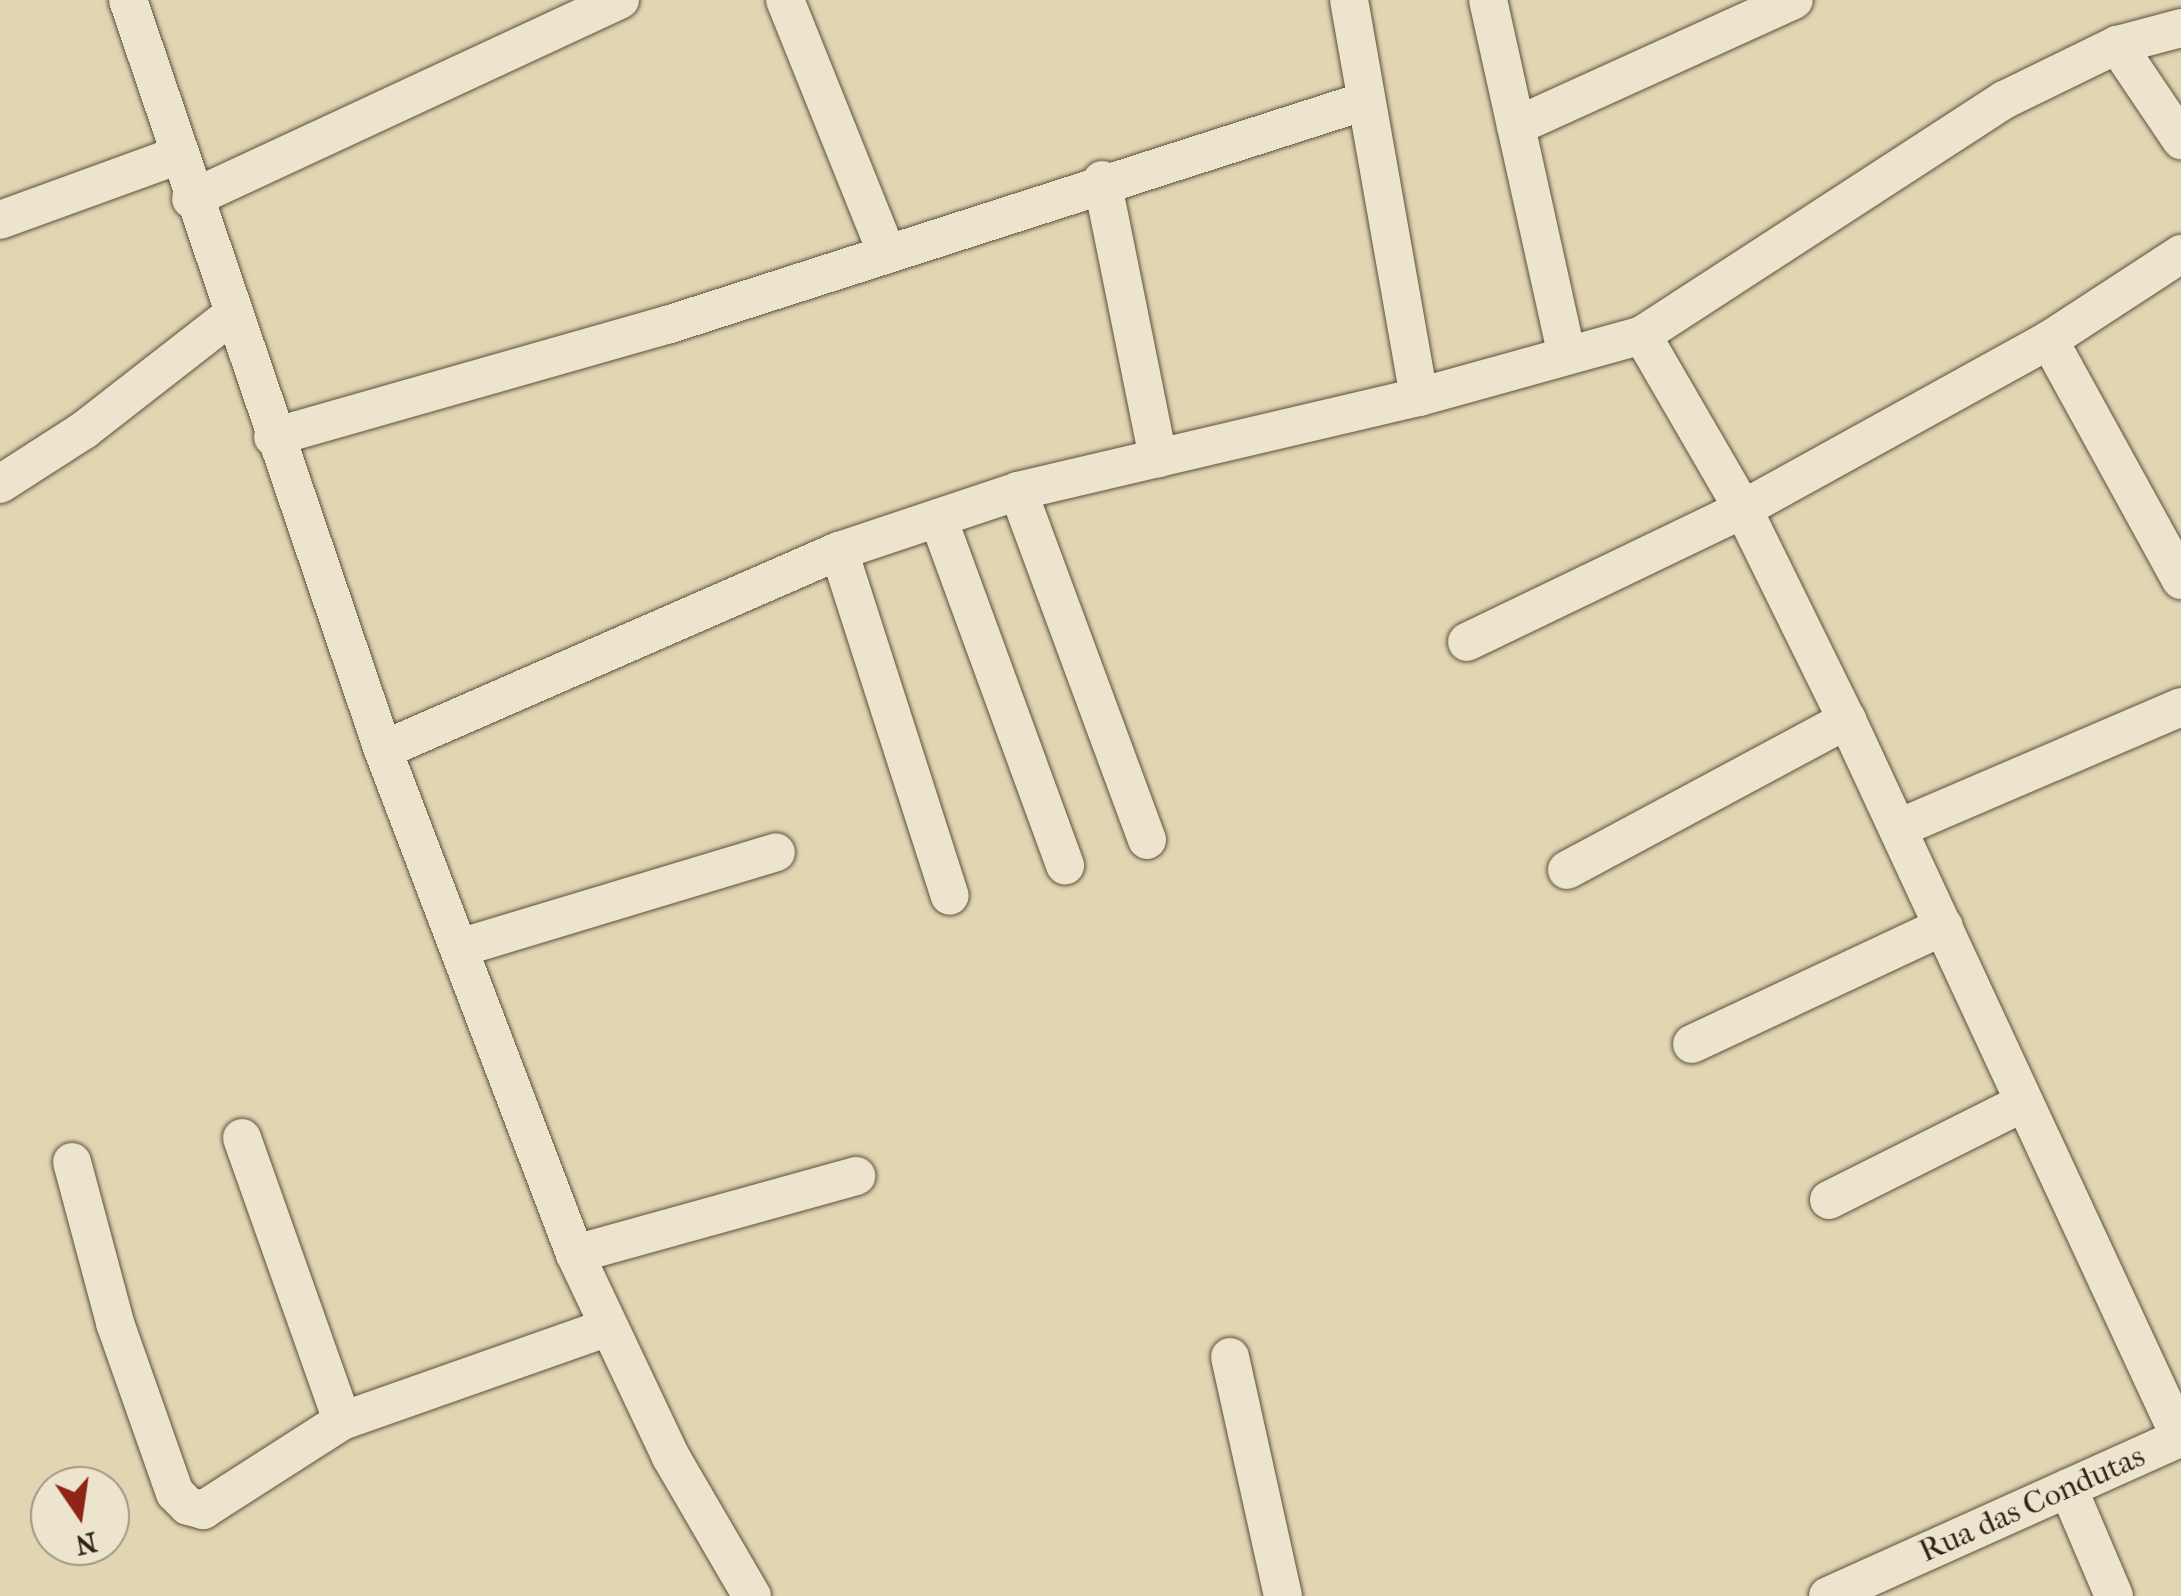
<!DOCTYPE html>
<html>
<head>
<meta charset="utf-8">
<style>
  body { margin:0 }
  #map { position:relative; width:2181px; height:1596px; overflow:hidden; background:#e2d5b2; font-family:"IM FELL French Canon",serif }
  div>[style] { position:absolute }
  .roads { filter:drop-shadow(0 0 2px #5b503e) drop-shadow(0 0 2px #5b503e) }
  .minor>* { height:38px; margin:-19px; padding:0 19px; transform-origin:19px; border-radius:19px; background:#ece4cd }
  span { translate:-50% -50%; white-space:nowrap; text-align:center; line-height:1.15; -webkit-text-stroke:8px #ece4cd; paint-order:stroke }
  .street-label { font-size:32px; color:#2e2318 }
  .north { position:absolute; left:30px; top:1466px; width:100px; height:100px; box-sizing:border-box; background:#ece4cd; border:2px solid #a09785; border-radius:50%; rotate:167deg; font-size:28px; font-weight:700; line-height:40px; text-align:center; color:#2e2318 }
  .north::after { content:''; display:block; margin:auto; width:35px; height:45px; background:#8f2418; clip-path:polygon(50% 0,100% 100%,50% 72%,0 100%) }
</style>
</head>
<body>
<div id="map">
  <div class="roads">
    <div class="minor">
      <div style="left:128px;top:0;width:792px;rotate:71.22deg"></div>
      <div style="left:383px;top:750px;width:539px;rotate:69.15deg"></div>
      <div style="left:575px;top:1254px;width:225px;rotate:64.7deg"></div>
      <div style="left:671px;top:1457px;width:161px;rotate:59.8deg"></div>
      <div style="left:785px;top:0;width:271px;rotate:68.1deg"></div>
      <div style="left:1349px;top:0;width:403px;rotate:80deg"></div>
      <div style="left:1488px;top:0;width:362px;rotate:77.5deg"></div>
      <div style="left:2117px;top:45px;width:115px;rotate:56deg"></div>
      <div style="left:1516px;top:126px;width:305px;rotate:-24.4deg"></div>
      <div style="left:1102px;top:180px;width:284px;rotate:78.6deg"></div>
      <div style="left:191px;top:199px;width:473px;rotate:-24.9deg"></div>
      <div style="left:0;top:220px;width:187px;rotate:-20deg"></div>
      <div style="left:1642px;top:335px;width:201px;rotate:59.9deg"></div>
      <div style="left:1743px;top:509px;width:235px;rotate:63.8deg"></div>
      <div style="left:1847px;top:720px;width:791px;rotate:65.09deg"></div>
      <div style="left:2049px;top:340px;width:274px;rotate:61.2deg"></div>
      <div style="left:273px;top:437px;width:410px;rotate:-15.9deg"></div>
      <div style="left:667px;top:325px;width:730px;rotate:-17.79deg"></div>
      <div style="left:0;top:484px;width:100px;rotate:-32.7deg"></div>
      <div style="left:84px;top:430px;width:189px;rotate:-37.9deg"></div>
      <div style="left:1018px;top:491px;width:372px;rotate:69.7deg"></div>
      <div style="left:938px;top:518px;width:370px;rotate:69.9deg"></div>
      <div style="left:839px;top:551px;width:362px;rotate:72.2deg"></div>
      <div style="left:1467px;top:642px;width:306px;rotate:-25.7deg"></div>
      <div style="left:1743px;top:509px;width:350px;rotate:-28.9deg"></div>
      <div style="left:2049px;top:340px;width:158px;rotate:-33.1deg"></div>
      <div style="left:383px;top:750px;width:498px;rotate:-23.6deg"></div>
      <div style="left:839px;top:551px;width:189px;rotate:-18.5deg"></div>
      <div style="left:1018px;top:491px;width:412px;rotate:-13.2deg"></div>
      <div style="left:1419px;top:397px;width:231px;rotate:-15.5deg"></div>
      <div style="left:1642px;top:335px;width:432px;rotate:-33deg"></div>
      <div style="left:2004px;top:100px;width:126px;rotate:-26deg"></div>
      <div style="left:2117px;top:45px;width:66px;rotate:-14.9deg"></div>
      <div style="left:1899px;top:828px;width:307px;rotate:-23.2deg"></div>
      <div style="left:1567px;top:870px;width:318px;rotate:-28.2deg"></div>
      <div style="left:459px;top:948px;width:331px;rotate:-16.8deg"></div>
      <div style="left:1692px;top:1044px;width:278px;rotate:-25.1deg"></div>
      <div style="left:242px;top:1138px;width:300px;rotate:70.5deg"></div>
      <div style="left:72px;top:1162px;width:167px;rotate:75deg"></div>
      <div style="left:115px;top:1323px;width:180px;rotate:70.6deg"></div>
      <div style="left:175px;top:1493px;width:18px;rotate:45deg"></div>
      <div style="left:188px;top:1506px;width:16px;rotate:15deg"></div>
      <div style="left:203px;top:1510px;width:165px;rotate:-32.6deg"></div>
      <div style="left:342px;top:1421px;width:280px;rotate:-19.4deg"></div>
      <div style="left:1829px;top:1200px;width:215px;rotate:-26.6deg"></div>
      <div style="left:575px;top:1254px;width:292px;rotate:-15.5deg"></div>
      <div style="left:1230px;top:1357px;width:245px;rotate:77.5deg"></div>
      <div style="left:2068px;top:1488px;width:117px;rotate:66.9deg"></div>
      <div style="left:1828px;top:1596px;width:387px;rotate:-24.2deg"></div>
    </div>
  </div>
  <div class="street-label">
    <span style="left:2032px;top:1504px;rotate:-24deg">Rua das Condutas</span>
  </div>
  <div class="north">N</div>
</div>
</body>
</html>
